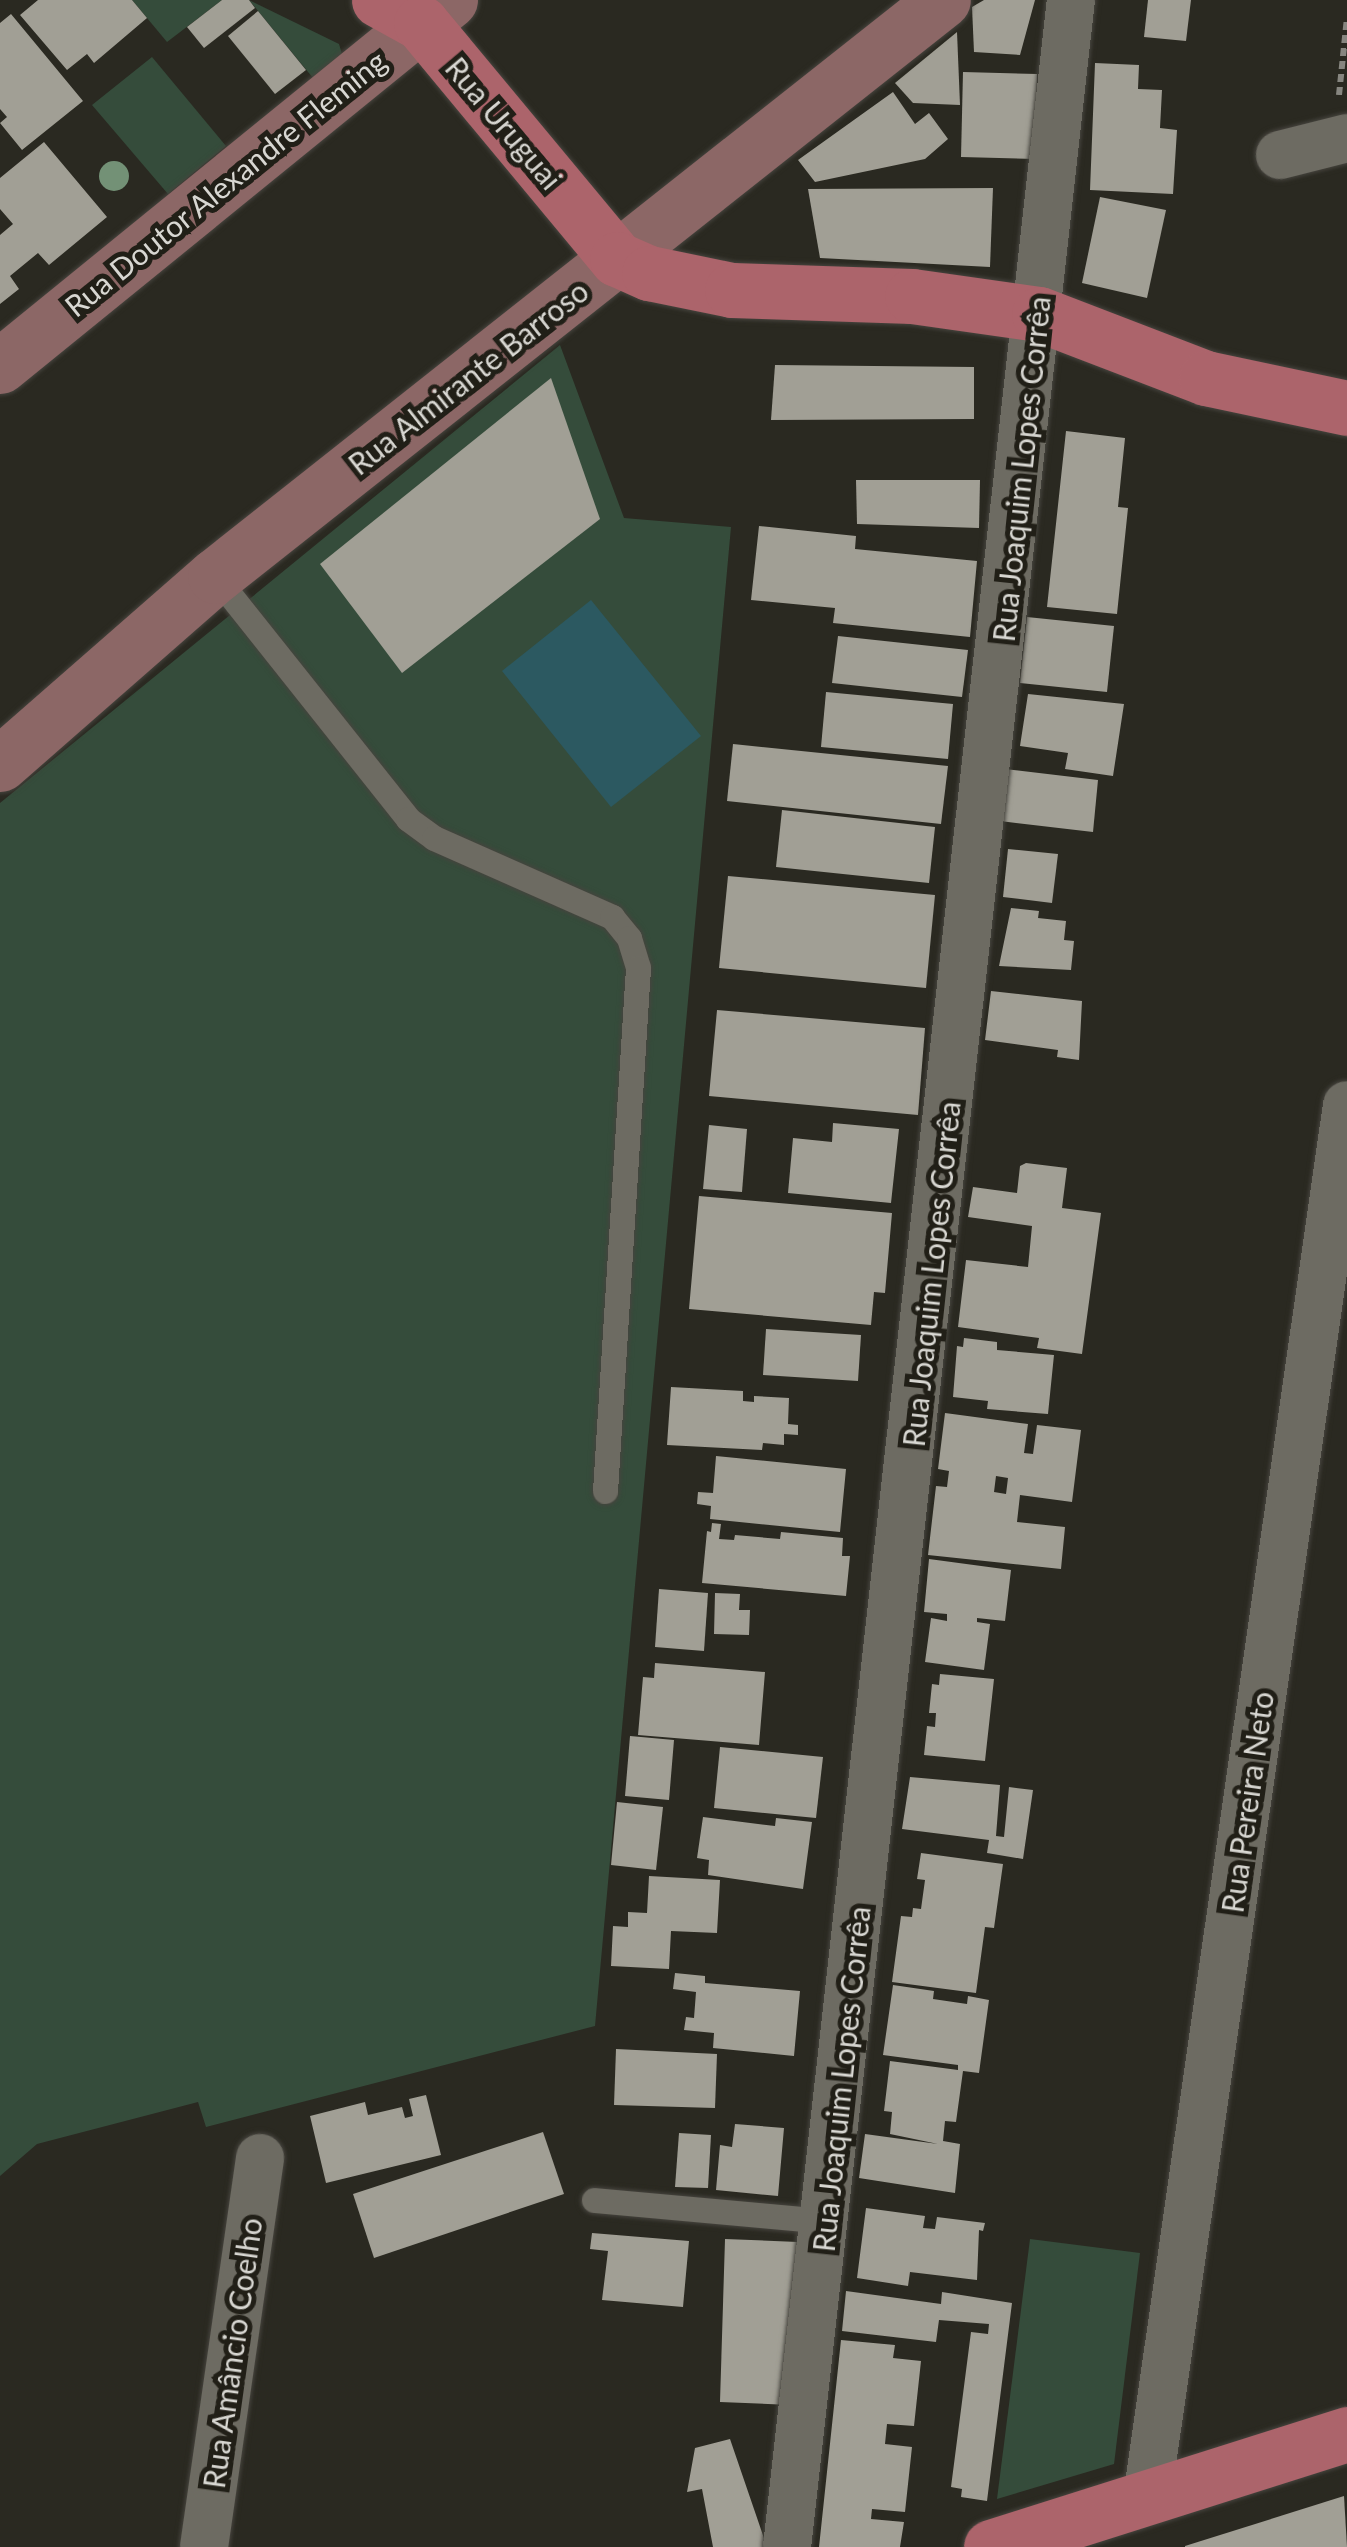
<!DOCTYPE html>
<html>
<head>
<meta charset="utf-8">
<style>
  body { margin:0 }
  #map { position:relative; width:1347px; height:2547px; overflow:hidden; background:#2a2921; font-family:Lato,sans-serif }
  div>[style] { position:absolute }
  .green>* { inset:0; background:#354c3b }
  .water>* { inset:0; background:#2c5961 }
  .building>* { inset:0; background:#a19f95 }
  .path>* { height:6px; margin-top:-3px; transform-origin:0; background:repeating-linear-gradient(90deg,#878680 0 8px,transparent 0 13px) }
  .roads { filter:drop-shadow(0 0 2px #46443e) drop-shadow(0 0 2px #46443e) }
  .lane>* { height:25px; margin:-12.5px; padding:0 12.5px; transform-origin:12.5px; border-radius:12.5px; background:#6d6b62 }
  .street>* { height:48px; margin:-24px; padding:0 24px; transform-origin:24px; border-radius:24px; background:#6d6b62 }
  .secondary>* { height:55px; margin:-27.5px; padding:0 27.5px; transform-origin:27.5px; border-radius:27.5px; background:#8c6766 }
  .primary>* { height:55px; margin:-27.5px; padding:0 27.5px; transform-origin:27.5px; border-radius:27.5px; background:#ac646b }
  .trees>* { width:30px; height:30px; margin:-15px; border-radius:50%; background:#739176 }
  span { translate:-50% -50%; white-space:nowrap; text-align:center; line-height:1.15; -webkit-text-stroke:10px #211f17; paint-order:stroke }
  .street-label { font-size:30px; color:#d8d7d2 }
</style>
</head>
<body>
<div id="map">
  <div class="green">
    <div style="clip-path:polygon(132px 0,222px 0,167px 42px)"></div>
    <div style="clip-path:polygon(249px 0,339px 44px,342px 54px,313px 78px)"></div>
    <div style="clip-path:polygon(152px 57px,226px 146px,168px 194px,92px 105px)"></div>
    <div style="clip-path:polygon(560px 345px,624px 518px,731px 527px,595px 2026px,206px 2127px,198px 2102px,37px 2144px,0 2176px,0 803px)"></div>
    <div style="clip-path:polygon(1030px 2239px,1140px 2253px,1114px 2464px,997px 2499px)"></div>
  </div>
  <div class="water">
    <div style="clip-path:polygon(591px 600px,701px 736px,611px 807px,502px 671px)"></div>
  </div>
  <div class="building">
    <div style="clip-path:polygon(38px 0,132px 0,147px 18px,94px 63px,87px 54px,67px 70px,20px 15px)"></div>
    <div style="clip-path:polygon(222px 0,249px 0,255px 8px,204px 48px,187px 27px)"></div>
    <div style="clip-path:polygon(984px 0,1035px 0,1020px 55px,974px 52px,972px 7px)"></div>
    <div style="clip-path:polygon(1148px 0,1191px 0,1186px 41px,1144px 37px)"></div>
    <div style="clip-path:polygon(258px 11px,306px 70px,275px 94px,228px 36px)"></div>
    <div style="clip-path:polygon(11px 14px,83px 101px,22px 150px,0 123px,7px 117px,0 109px,0 23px)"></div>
    <div style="clip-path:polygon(957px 32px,960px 105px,913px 103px,895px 83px)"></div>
    <div style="clip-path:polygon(1095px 63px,1139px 65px,1138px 89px,1162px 90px,1160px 128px,1177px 130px,1173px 194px,1090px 190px)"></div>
    <div style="clip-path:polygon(963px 72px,1037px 74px,1035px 159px,961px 157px)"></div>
    <div style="clip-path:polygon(893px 92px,915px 124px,929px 113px,948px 139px,925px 159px,815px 182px,798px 160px)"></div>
    <div style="clip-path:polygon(44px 142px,107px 217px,49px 265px,38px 253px,10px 276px,19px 289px,0 304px,0 235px,13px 224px,0 209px,0 178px)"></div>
    <div style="clip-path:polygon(993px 188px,990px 267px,820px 258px,808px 189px)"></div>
    <div style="clip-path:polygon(1100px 197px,1166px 210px,1147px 298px,1082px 283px)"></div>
    <div style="clip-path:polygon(775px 365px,974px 367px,974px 419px,771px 420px)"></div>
    <div style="clip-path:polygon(551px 378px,600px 519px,402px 673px,320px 564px)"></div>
    <div style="clip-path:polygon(1066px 431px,1125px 438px,1118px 507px,1128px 508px,1117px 614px,1047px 607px)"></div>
    <div style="clip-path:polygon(856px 480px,980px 480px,979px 528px,857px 524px)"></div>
    <div style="clip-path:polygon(759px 526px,856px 536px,855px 549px,977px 561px,970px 637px,833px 623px,835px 608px,751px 600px)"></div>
    <div style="clip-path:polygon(1027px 617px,1114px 626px,1107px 692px,1020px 683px)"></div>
    <div style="clip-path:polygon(838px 636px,968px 650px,962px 697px,832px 683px)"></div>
    <div style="clip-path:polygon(826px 692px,953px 704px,948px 759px,821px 747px)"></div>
    <div style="clip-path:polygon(1028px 694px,1124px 704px,1113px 776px,1065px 769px,1068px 753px,1020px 746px)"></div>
    <div style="clip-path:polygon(733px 744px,948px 766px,941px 824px,727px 801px)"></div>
    <div style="clip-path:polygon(1005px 769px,1098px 780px,1093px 832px,1000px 821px)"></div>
    <div style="clip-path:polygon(782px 810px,935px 827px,929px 883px,776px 867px)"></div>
    <div style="clip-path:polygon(1008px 849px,1058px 854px,1052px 903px,1003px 897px)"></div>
    <div style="clip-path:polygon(728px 876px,935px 895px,926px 988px,719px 968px)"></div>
    <div style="clip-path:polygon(1011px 908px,1039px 911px,1038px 918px,1066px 921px,1064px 940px,1074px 941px,1071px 970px,999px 966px)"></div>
    <div style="clip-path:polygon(991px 991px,1082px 1001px,1079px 1060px,1057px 1057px,1058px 1050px,985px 1040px)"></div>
    <div style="clip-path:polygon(717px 1010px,925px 1028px,918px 1115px,709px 1096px)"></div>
    <div style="clip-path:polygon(833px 1123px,899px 1129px,891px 1203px,788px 1193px,793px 1138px,832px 1142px)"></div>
    <div style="clip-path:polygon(709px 1125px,747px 1129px,742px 1192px,703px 1189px)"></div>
    <div style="clip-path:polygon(1026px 1163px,1067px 1168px,1062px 1208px,1101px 1213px,1082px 1354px,1037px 1348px,1039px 1338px,958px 1327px,966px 1260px,1028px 1267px,1032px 1226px,968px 1217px,973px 1187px,1017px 1193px,1020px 1166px)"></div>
    <div style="clip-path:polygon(699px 1196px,892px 1213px,885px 1293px,874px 1292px,871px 1325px,689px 1309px)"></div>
    <div style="clip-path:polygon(766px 1329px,861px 1335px,858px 1381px,763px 1375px)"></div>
    <div style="clip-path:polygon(964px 1338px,997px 1342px,997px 1350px,1054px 1355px,1048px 1414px,987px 1409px,988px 1401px,953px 1397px,957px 1346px,963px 1347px)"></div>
    <div style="clip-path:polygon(671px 1387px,743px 1391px,743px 1401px,754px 1402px,754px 1396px,789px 1398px,788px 1424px,798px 1425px,798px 1435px,784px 1434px,784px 1445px,763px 1443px,762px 1450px,667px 1445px)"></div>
    <div style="clip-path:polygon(evenodd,945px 1413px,1028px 1424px,1024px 1453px,1033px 1454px,1037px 1425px,1081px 1430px,1072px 1502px,1020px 1495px,1017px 1522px,1065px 1527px,1061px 1569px,928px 1555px,936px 1486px,947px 1487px,949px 1471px,938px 1469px,945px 1413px,996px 1476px,1008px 1478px,1006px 1494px,994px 1492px,996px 1476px)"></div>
    <div style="clip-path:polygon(716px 1456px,846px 1469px,840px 1532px,710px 1519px,711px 1506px,697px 1504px,698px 1492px,713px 1493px)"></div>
    <div style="clip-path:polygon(712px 1523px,721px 1524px,719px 1539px,734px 1540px,735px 1535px,780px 1539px,781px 1532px,843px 1538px,842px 1556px,850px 1556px,846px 1596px,702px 1583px,707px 1531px,711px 1532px)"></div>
    <div style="clip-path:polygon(929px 1559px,1011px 1570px,1005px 1621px,977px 1618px,977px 1622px,990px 1624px,984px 1670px,925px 1662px,931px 1618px,947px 1621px,947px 1614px,924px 1612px)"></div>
    <div style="clip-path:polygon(659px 1589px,708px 1593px,704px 1651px,655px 1647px)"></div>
    <div style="clip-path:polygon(715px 1593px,740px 1594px,739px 1610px,750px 1610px,749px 1635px,714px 1634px)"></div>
    <div style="clip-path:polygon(655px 1663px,765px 1672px,759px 1745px,638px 1735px,643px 1677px,654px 1678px)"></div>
    <div style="clip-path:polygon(940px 1674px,994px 1679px,985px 1761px,924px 1755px,927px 1726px,935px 1727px,936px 1713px,929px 1713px,932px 1684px,939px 1685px)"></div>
    <div style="clip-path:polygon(630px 1736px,674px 1740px,669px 1800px,625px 1796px)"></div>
    <div style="clip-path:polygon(720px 1747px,823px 1757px,816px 1818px,714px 1808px)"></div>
    <div style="clip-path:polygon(910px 1777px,1000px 1785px,996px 1836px,1004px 1837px,1009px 1787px,1033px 1790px,1023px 1859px,987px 1853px,989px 1840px,902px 1829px)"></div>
    <div style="clip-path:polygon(617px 1802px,663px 1807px,656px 1870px,611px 1865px)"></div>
    <div style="clip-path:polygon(703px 1817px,775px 1826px,776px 1818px,812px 1822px,803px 1889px,708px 1875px,709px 1860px,697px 1858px)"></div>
    <div style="clip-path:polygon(921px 1853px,1003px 1864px,994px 1928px,985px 1927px,976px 1993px,892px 1982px,901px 1916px,912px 1917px,913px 1908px,921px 1909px,925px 1880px,917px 1879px)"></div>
    <div style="clip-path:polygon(649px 1876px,720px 1880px,717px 1933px,671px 1931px,669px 1969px,611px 1966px,613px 1926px,628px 1927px,628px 1912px,647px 1913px)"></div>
    <div style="clip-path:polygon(675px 1973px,705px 1976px,705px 1983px,800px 1991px,794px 2056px,713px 2048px,714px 2033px,684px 2030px,686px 2017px,694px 2018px,696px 1992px,673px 1989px)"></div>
    <div style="clip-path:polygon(893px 1985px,934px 1991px,933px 1999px,967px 2004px,968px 1996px,989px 2000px,979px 2073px,963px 2071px,956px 2122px,945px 2121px,943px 2141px,960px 2144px,955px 2193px,859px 2178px,865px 2134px,938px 2144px,890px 2134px,892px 2112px,884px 2111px,890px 2061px,958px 2070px,958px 2065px,883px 2055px)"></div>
    <div style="clip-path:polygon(616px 2049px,717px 2054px,715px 2108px,614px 2105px)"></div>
    <div style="clip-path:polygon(426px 2095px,441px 2155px,326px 2183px,310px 2116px,365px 2102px,368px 2115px,402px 2107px,405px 2118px,413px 2116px,409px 2099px)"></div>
    <div style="clip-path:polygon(735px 2124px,784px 2128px,778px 2196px,716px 2190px,720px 2145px,732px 2147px)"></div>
    <div style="clip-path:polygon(543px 2132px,564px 2194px,374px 2258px,353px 2194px)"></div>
    <div style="clip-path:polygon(679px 2133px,711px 2135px,708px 2188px,675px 2187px)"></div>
    <div style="clip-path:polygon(866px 2208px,925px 2216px,923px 2228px,935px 2229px,937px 2217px,985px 2223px,983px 2231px,979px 2230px,977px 2280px,910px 2272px,908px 2286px,857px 2278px)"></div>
    <div style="clip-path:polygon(592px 2233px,689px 2241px,683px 2307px,602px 2300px,608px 2251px,590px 2249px)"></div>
    <div style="clip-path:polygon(725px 2239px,798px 2242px,791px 2405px,720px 2402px)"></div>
    <div style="clip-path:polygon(846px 2291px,941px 2304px,942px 2292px,1012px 2303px,987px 2501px,961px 2497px,962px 2489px,951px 2487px,971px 2332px,988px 2334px,989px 2324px,939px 2320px,936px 2342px,842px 2331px)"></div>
    <div style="clip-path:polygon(841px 2340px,895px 2345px,893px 2358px,921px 2361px,914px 2426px,887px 2424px,885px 2444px,912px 2447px,905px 2512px,872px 2509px,871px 2519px,904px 2522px,900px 2547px,819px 2547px)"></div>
    <div style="clip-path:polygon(730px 2439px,767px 2547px,713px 2547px,702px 2489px,687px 2492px,695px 2448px)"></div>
    <div style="clip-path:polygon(1344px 2496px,1347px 2547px,1185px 2547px,1185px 2546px)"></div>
  </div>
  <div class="path">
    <div style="left:1339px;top:95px;width:78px;rotate:-84.1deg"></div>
  </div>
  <div class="roads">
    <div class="lane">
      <div style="left:215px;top:576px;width:310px;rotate:51.5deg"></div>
      <div style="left:408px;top:819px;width:32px;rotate:36deg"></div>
      <div style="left:434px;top:838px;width:195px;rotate:23.9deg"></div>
      <div style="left:612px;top:917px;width:27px;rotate:51deg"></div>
      <div style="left:629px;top:938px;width:31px;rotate:73deg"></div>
      <div style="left:638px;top:968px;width:524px;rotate:93.61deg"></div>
      <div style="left:594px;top:2200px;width:232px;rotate:5.2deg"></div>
    </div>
    <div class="street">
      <div style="left:1280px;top:155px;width:69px;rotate:-14.2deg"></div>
      <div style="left:1147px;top:2498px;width:1407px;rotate:-81.83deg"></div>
      <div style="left:204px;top:2547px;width:393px;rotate:-81.8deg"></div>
      <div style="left:787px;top:2547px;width:2563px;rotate:-83.64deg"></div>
    </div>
    <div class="secondary">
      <div style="left:0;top:366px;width:580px;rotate:-39.12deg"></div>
      <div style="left:0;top:764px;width:286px;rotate:-41.2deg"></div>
      <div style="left:215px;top:576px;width:928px;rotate:-38.35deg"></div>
    </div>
    <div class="primary">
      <div style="left:379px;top:0;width:48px;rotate:28.7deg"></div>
      <div style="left:421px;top:23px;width:307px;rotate:50.3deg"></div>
      <div style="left:617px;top:259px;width:35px;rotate:24deg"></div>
      <div style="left:649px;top:273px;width:85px;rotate:11.6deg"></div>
      <div style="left:732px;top:290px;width:180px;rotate:1.9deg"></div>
      <div style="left:912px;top:296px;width:128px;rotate:8.1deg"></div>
      <div style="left:1039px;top:314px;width:179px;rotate:21deg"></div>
      <div style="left:1206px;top:378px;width:144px;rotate:12deg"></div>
      <div style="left:991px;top:2547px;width:374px;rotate:-17.6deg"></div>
    </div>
  </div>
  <div class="trees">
    <div style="left:114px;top:176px"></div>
  </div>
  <div class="street-label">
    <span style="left:504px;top:123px;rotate:50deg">Rua Uruguai</span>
    <span style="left:225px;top:183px;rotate:-39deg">Rua Doutor Alexandre Fleming</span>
    <span style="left:468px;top:377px;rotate:-38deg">Rua Almirante Barroso</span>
    <span style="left:1021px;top:469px;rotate:-84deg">Rua Joaquim Lopes Corrêa</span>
    <span style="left:931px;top:1274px;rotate:-84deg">Rua Joaquim Lopes Corrêa</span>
    <span style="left:1247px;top:1802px;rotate:-82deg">Rua Pereira Neto</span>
    <span style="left:841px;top:2079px;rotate:-84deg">Rua Joaquim Lopes Corrêa</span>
    <span style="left:232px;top:2353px;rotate:-82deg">Rua Amâncio Coelho</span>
  </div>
</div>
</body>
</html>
